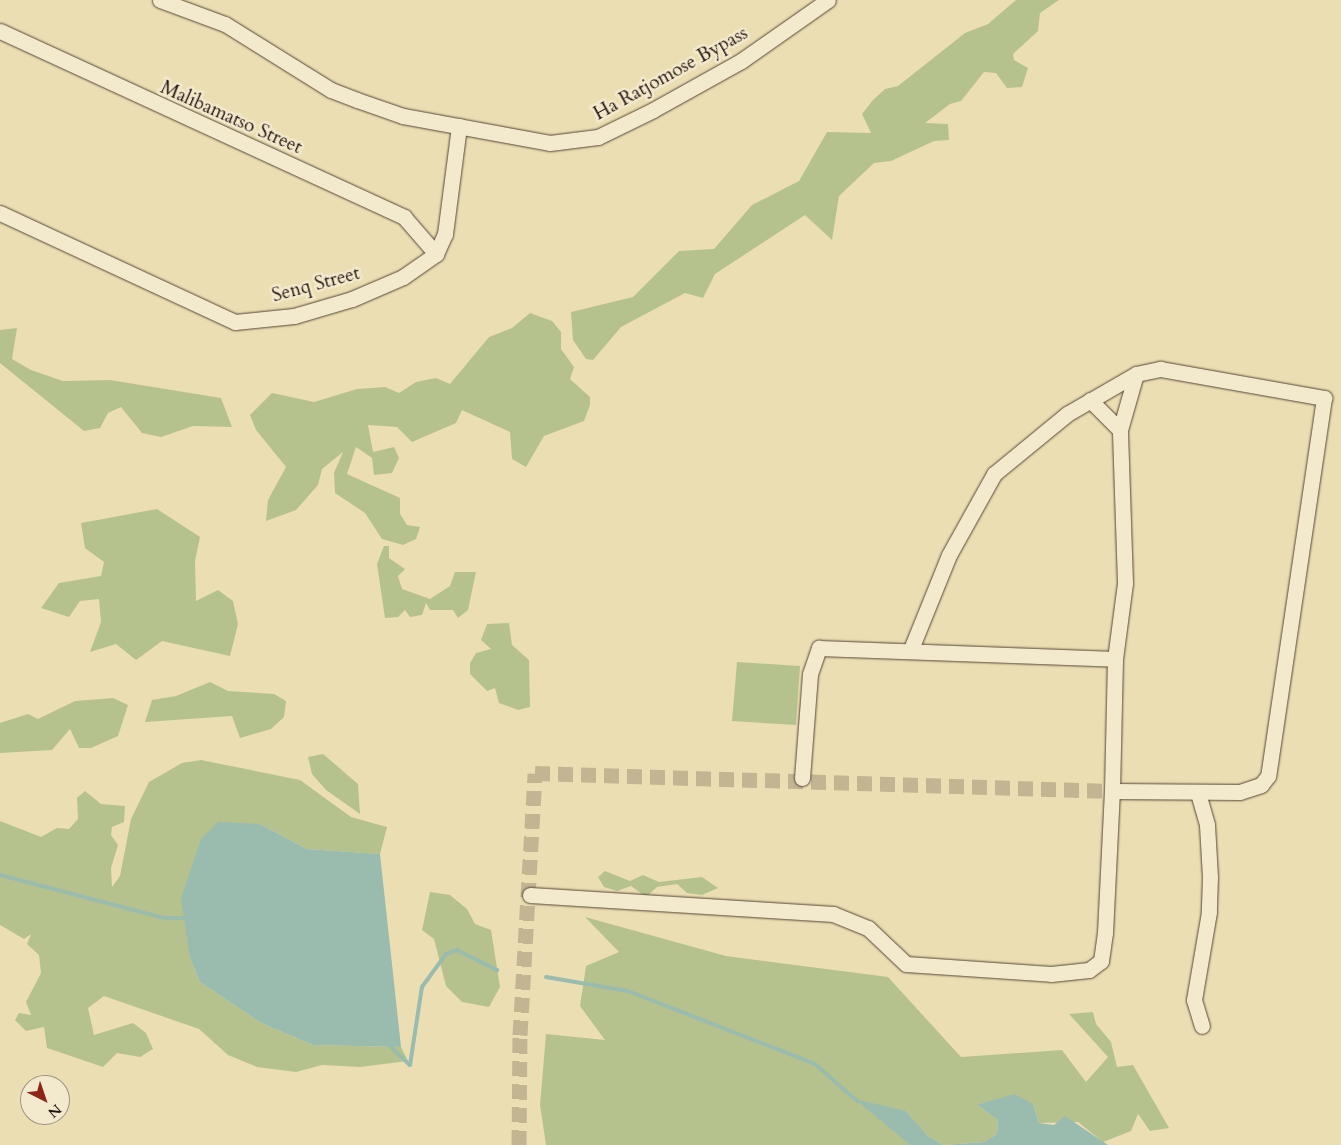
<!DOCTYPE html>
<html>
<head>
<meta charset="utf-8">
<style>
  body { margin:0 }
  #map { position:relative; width:1341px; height:1145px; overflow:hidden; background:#ecdeb3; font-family:Cardo,serif }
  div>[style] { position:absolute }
  .green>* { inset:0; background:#b6c28e }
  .water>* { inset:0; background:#99bcae }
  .stream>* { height:4px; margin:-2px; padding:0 2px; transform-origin:2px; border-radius:2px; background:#99bcae }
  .minor-tunnel>* { height:15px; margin-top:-7.5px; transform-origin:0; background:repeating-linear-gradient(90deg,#c4b592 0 15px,transparent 0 23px) }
  .roads { filter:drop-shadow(0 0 1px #554636) drop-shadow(0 0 1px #554636) }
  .minor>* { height:15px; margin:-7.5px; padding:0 7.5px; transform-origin:7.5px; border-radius:7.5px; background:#f3eace }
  span { translate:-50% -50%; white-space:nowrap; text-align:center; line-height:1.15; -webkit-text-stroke:5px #f3eace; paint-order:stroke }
  .street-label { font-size:19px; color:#23130d }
  .north { position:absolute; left:20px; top:1075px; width:50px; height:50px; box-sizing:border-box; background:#f3eace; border:1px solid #a09481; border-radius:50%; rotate:139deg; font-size:14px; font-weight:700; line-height:20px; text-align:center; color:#23130d }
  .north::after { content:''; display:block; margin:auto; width:18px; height:22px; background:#8f2418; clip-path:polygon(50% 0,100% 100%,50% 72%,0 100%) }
</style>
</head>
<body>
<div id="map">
  <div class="green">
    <div style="clip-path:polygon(1016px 0,1059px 0,1040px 13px,1038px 31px,1013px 54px,1014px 60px,1028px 68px,1022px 87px,1007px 88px,996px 73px,984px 72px,961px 101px,950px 104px,925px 123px,948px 124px,949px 140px,934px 141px,891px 161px,874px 163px,839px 196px,832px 240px,805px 215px,715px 274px,703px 298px,685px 293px,621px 327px,593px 360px,586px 359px,573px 340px,571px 312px,633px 297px,679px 251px,714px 249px,752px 205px,799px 181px,827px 132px,871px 133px,862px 114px,873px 100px,885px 89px,898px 86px,965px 33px,988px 24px)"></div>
    <div style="clip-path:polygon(530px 313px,552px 321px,561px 332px,561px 349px,574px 367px,570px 379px,590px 397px,590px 405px,584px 421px,544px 436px,526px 467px,512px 459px,510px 432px,462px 410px,456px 423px,412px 442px,397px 427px,368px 425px,373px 452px,394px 447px,399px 458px,392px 473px,374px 475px,372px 458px,356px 447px,347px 474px,400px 498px,400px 514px,407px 525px,420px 527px,416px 539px,403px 545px,382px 539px,365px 513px,335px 493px,334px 473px,343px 452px,322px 469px,318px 485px,296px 510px,266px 521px,268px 500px,286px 467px,256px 430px,250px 415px,272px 393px,314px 402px,357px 389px,385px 387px,399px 393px,416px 382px,436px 378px,450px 384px,489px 337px,512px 328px)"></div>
    <div style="clip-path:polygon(17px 328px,12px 359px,31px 370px,63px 381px,110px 380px,221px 398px,232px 427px,193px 426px,161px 437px,142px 433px,121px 407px,108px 413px,100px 428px,84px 431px,0 363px,0 330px)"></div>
    <div style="clip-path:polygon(157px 509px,200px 537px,195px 561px,196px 601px,218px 590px,233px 601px,238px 624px,230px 656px,162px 641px,136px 660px,116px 644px,90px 652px,101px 622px,99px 599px,80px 601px,69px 617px,41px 608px,59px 583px,101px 576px,104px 562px,85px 548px,81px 523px)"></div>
    <div style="clip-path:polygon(384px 546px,389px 546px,389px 558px,405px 569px,398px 576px,402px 589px,430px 599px,450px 586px,455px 572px,476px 572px,468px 610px,458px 618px,453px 610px,430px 610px,426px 603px,422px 615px,410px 617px,405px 610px,398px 617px,385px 618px,377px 564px)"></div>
    <div style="clip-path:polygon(509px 623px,512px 645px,529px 660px,530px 707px,518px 710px,499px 703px,495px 688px,487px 691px,470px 674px,470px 663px,476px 653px,491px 649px,481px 640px,487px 624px)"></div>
    <div style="clip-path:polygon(737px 662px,800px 666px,796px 725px,732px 721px)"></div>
    <div style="clip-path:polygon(210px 682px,228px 691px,274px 694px,286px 701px,284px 717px,271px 729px,240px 738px,232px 716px,145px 722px,152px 700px,176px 696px)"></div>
    <div style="clip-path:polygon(113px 698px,128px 705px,118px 736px,91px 748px,79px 748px,70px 729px,52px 750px,0 753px,0 723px,28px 714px,38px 719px,75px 701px)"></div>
    <div style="clip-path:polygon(323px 754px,358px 784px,360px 814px,326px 790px,312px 774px,308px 757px)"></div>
    <div style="clip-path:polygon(201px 760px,300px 780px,351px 817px,387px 827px,380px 854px,307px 849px,260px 824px,190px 958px,200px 982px,261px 1023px,313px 1045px,401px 1047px,408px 1061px,360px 1067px,322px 1065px,296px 1072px,257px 1067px,228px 1055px,199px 1029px,104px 996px,88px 1008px,94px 1035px,133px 1023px,146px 1033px,153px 1049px,140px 1057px,117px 1053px,103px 1067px,47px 1048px,44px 1027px,26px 1031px,15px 1020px,19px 1013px,31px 1015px,26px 1002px,41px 973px,39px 955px,27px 944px,31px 934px,24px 939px,0 925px,0 821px,41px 837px,57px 828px,69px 829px,78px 819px,77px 798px,85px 791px,101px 804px,125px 806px,124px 822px,112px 827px,111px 835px,118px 845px,111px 868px,112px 887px,120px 876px,131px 819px,149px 782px,182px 763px)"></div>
    <div style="clip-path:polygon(605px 871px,630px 881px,643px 875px,659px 882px,702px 877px,718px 888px,702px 895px,687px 893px,677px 884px,657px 887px,646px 897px,631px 886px,617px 891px,604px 887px,598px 877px)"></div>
    <div style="clip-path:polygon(430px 892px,450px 895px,467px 909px,475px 924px,491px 930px,500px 987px,489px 1007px,462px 1002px,446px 986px,434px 939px,422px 930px)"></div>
    <div style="clip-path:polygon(585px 917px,726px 956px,888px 977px,961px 1057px,1062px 1050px,1086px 1082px,1108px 1057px,1069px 1014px,1093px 1012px,1096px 1024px,1111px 1042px,1117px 1067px,1133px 1065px,1169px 1128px,1150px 1131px,1138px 1114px,1131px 1131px,1103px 1142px,1078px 1122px,1039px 1123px,1033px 1104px,977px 1105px,998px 1120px,997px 1134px,984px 1142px,943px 1145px,928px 1136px,906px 1111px,899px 1135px,910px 1145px,546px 1145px,540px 1105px,546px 1034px,605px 1040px,580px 1006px,586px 966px,619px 952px)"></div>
  </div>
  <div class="water">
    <div style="clip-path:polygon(218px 822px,260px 824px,307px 849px,380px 854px,401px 1047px,313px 1045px,261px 1023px,200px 982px,190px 958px,181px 898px,201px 839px)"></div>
    <div style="clip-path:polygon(1014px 1094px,1033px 1104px,1039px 1123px,1054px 1125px,1065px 1116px,1108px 1145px,910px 1145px,855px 1099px,906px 1111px,928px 1136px,943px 1145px,984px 1142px,997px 1134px,998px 1120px,977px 1105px)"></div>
  </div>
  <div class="stream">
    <div style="left:0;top:875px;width:170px;rotate:14.7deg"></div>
    <div style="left:164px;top:918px;width:23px"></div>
    <div style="left:546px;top:977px;width:83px;rotate:9.7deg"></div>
    <div style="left:628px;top:991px;width:201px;rotate:21.3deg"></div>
    <div style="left:815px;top:1064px;width:56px;rotate:41.4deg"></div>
    <div style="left:388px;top:1044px;width:30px;rotate:44deg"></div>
    <div style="left:410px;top:1065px;width:79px;rotate:-81.3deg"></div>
    <div style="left:422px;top:987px;width:41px;rotate:-54deg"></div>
    <div style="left:446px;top:954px;width:12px;rotate:-20deg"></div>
    <div style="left:457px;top:950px;width:45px;rotate:26.6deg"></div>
  </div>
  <div class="minor-tunnel">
    <div style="left:519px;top:1145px;width:110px;rotate:-89.5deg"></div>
    <div style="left:520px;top:1035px;width:262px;rotate:-86.7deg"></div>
    <div style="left:535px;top:773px;width:577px;rotate:1.79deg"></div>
  </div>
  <div class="roads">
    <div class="minor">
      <div style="left:160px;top:0;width:69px;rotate:20.3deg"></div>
      <div style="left:225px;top:24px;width:125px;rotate:31.9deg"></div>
      <div style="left:331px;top:90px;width:28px;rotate:21deg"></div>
      <div style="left:357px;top:100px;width:49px;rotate:19.2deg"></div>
      <div style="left:403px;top:116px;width:149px;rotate:10.4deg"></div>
      <div style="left:550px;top:143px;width:48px;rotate:-7.1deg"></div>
      <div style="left:598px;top:137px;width:61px;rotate:-26.1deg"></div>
      <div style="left:653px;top:110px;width:101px;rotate:-29.1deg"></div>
      <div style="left:741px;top:61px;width:106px;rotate:-35deg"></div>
      <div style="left:0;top:31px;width:445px;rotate:24.7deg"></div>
      <div style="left:404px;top:217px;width:49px;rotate:49.1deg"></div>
      <div style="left:0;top:213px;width:259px;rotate:24.9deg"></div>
      <div style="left:235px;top:322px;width:59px;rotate:-5.8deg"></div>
      <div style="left:294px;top:316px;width:60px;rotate:-16.3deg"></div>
      <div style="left:352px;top:299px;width:56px;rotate:-23.3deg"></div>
      <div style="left:403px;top:277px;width:40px;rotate:-34.9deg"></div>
      <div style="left:436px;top:254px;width:22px;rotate:-66deg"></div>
      <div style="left:445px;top:234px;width:109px;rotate:-82.6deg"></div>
      <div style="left:1160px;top:369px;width:167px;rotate:10deg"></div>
      <div style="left:1324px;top:398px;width:382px;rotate:98.4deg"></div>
      <div style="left:1268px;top:776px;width:11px;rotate:128deg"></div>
      <div style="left:1261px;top:785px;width:22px;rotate:162deg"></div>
      <div style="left:1240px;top:792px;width:128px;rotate:-179.6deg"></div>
      <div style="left:1112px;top:791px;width:132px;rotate:-88.7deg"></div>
      <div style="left:1115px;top:659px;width:77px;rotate:-82.5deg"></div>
      <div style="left:1125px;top:583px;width:153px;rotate:-91.9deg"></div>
      <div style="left:1120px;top:430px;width:58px;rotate:-74.1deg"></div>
      <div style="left:1136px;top:374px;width:25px;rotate:-12deg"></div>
      <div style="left:1090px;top:400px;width:42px;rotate:45deg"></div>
      <div style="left:911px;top:649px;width:101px;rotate:-68deg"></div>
      <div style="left:949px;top:555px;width:93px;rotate:-60.9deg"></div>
      <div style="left:994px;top:474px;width:94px;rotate:-39.4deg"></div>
      <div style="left:1067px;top:414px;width:80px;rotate:-30.1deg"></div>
      <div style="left:802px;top:778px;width:104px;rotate:-85.6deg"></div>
      <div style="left:810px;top:674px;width:28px;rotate:-71deg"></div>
      <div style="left:819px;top:648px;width:296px;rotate:2.1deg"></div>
      <div style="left:1198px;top:793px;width:33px;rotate:74deg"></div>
      <div style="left:1207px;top:825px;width:52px;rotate:86.7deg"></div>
      <div style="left:1210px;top:877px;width:35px;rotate:92deg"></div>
      <div style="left:1209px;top:912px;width:89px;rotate:99.7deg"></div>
      <div style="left:1194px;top:1000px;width:27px;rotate:73deg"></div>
      <div style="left:530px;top:895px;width:304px;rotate:3.6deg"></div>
      <div style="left:833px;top:914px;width:38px;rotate:22deg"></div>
      <div style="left:868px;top:928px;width:52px;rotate:43.5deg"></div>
      <div style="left:906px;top:964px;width:145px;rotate:3.9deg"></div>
      <div style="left:1051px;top:974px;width:38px;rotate:-6deg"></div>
      <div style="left:1089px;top:970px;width:15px;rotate:-37deg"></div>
      <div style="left:1101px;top:961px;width:28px;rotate:-82deg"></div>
      <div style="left:1105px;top:933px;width:142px;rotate:-87.2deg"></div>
    </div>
  </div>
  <div class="street-label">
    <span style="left:671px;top:74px;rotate:-29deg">Ha Ratjomose Bypass</span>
    <span style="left:231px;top:118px;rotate:24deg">Malibamatso Street</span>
    <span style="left:316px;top:285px;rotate:-15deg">Senq Street</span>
  </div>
  <div class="north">N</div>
</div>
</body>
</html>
